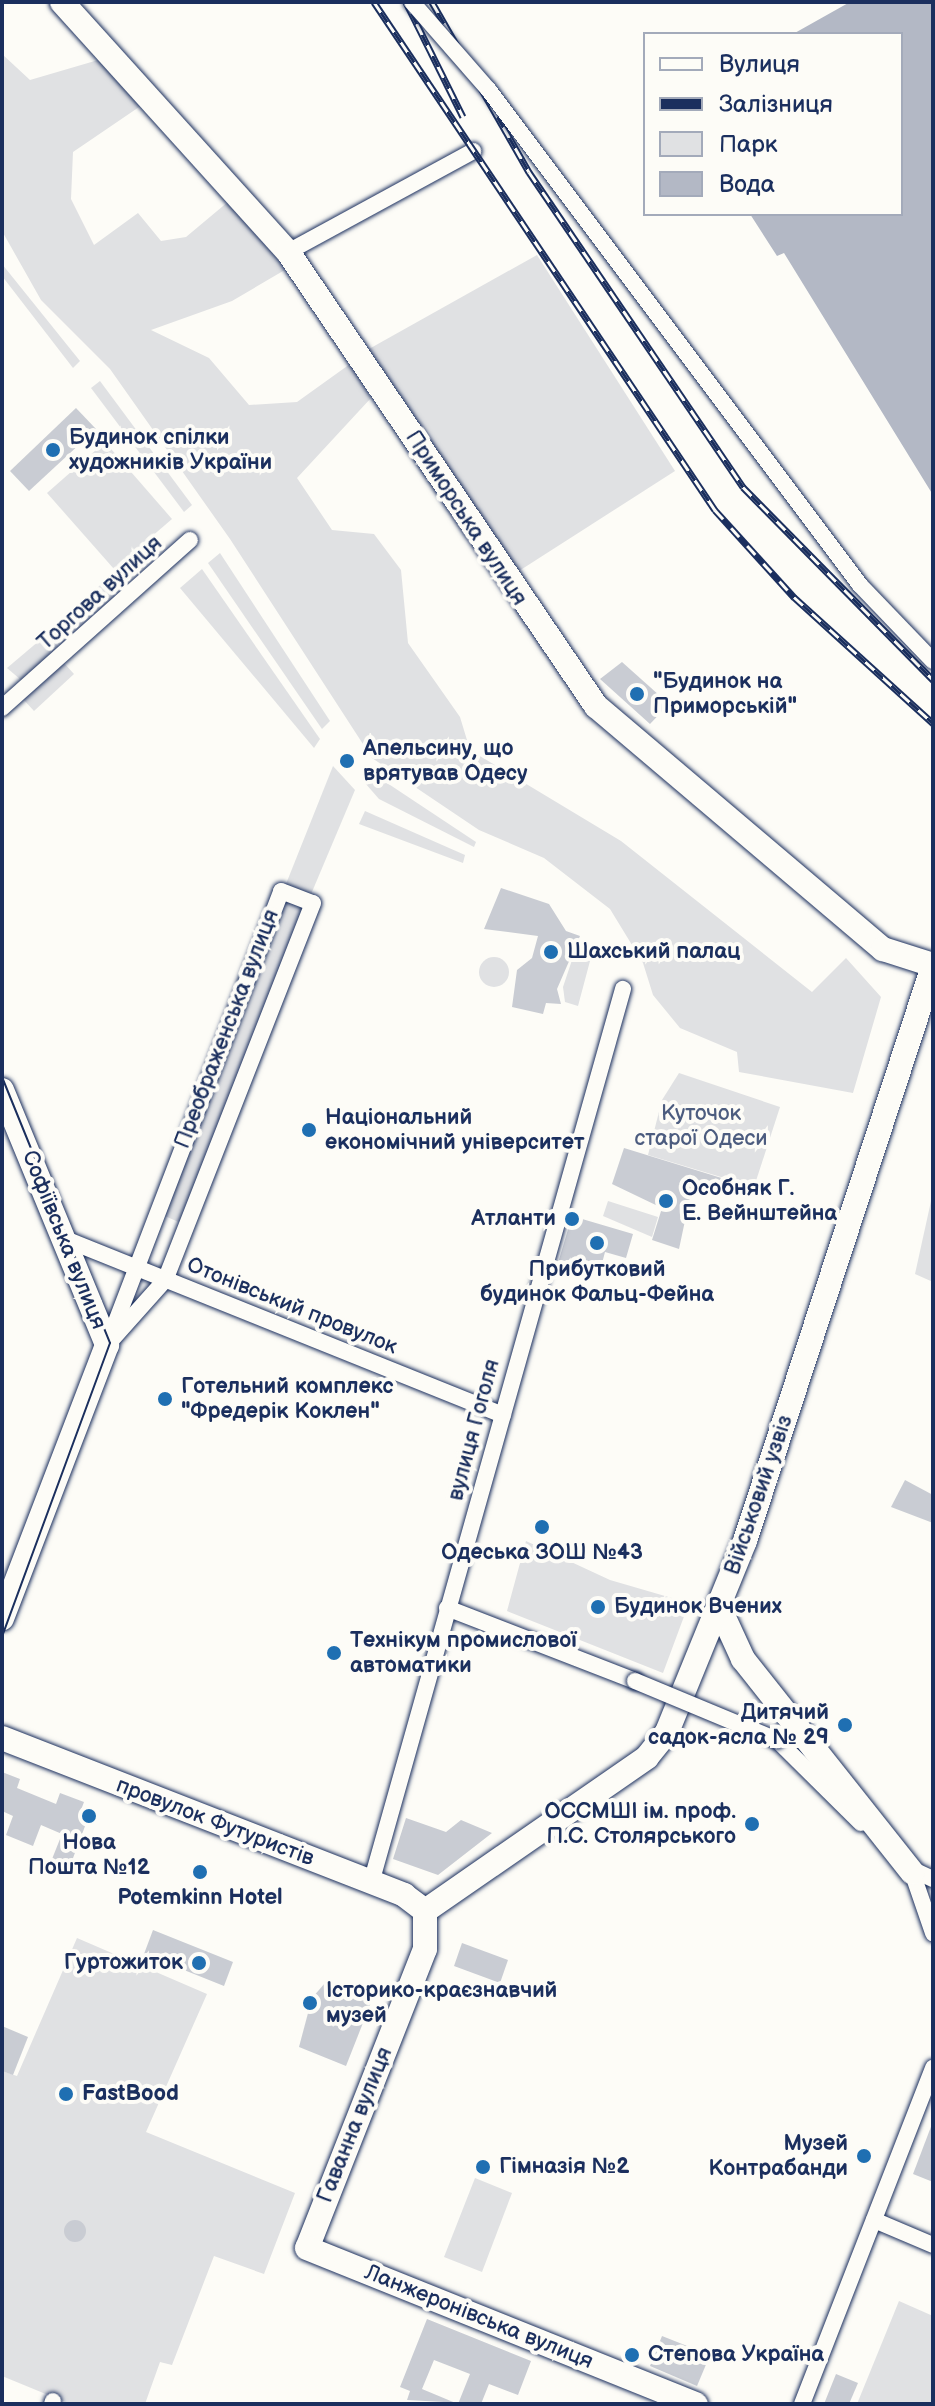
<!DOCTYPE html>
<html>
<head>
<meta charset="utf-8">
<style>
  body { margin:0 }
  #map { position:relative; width:935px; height:2406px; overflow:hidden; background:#fdfcf7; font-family:"Balsamiq Sans",sans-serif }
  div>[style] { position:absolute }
  .green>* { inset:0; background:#e0e1e3 }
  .round { border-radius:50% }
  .water>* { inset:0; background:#b3b8c5 }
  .building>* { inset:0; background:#c9ccd3 }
  .roads { filter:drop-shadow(0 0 2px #1b2f5e) drop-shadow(0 0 2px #1b2f5e) }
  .street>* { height:16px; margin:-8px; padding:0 8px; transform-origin:8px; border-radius:8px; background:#fdfcf7 }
  .secondary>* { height:24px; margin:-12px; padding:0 12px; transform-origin:12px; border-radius:12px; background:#fdfcf7 }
  .tram>* { height:2px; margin:-1px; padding:0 1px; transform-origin:1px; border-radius:1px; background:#1b2f5e }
  .rail>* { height:7px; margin-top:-3.5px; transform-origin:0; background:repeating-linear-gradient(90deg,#fdfcf7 0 12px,#1b2f5e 0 24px); box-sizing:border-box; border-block:2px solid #1b2f5e }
  .bridges { filter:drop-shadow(0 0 2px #1b2f5e) drop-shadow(0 0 2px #1b2f5e) }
  .street-bridge>* { height:16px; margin:-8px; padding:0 8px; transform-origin:8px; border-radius:8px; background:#fdfcf7 }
  .dots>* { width:22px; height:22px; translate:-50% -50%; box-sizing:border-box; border:4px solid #fdfcf7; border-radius:50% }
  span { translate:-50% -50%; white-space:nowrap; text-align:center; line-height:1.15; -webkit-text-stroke:8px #fdfcf7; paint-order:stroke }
  .poi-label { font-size:22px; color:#1b2f5e; font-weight:700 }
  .left { translate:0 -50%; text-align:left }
  .right { translate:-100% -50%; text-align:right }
  .street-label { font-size:22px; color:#1b2f5e }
  .park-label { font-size:22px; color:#4c5c7f }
  .frame { position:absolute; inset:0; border:4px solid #1b2f5e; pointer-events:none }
  .legend { position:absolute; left:643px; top:32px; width:260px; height:184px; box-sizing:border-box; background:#fdfcf7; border:2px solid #a3aaba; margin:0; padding:10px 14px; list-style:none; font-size:24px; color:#1b2f5e }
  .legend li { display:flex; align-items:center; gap:16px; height:40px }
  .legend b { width:40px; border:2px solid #a3aaba }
</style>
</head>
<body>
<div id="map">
  <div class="green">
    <div style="clip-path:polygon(2px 54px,30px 80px,105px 58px,145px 103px,73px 152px,71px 199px,94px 245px,138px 213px,161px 241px,186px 237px,235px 196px,295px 264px,232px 301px,151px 330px,209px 358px,249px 405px,297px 402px,350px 364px,371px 398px,297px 478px,332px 530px,374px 534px,401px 570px,408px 643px,460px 717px,470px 750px,621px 841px,812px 992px,846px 958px,881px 997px,853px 1093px,739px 1072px,737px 1052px,680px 1028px,653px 995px,643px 963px,610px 909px,544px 858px,479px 830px,372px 758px,230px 539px,110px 369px,41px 300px,2px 231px)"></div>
    <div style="clip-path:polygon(537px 255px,675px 471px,508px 578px,360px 354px)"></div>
    <div style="clip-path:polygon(2px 264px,80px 361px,73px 368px,2px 276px)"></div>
    <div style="clip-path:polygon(100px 381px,192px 505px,184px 512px,91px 388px)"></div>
    <div style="clip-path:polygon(105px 442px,172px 519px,114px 569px,47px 493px)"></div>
    <div style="clip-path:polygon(220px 553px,330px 721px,322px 729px,208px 563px)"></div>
    <div style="clip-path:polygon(202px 569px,320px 739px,314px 748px,180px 588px)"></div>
    <div style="clip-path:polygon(109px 577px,127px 596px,68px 652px,47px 634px)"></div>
    <div style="clip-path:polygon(46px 635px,67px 654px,28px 686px,7px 668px)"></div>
    <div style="clip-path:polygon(64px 663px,74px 674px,34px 711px,23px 699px)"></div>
    <div style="clip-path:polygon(333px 766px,355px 790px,309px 899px,284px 889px)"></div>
    <div style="clip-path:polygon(372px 773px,476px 842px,474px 847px,379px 799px,365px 783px)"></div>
    <div style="clip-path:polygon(365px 811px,465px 855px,463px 863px,359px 824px)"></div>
    <div style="clip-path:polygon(283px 895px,307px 905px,183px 1224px,158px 1213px)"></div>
    <div style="clip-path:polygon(574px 954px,590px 961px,578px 1006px,565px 1002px,563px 987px)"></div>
    <div class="round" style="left:479px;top:957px;width:30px;height:30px"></div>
    <div style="clip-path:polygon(679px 1073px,780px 1107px,754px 1187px,648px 1155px,662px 1100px)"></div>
    <div style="clip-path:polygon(933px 1192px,933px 1282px,915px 1274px)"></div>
    <div style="clip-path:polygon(608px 1201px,658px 1217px,652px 1237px,603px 1216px)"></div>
    <div style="clip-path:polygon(526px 1541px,610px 1580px,689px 1603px,663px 1673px,507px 1611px)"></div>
    <div style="clip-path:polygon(77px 1938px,207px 1994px,146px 2132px,295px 2193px,264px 2274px,214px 2256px,172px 2365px,160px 2362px,145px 2404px,70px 2404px,2px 2376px,2px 2071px,17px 2076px)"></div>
    <div style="clip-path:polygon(475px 2178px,512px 2193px,482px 2272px,444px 2257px)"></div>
    <div style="clip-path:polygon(899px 2301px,933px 2316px,933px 2404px,857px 2404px)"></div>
  </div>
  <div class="water">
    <div style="clip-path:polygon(850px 2px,933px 2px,933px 495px,784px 253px,777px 256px,750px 214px,901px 214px,901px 34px,793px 34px)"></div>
  </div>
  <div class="building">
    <div style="clip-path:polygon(76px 408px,96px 429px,29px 491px,10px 471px)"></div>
    <div style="clip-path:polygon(622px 662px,669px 704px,650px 724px,600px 679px)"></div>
    <div style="clip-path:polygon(501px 888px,549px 904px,566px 931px,580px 936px,557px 989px,561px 1004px,546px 1003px,543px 1014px,512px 1007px,517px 970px,532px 958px,538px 936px,484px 929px)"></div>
    <div style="clip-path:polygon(624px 1148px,728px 1180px,723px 1195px,702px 1188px,690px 1197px,679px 1249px,652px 1240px,662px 1208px,612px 1184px)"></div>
    <div style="clip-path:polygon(572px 1216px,633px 1234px,626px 1258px,605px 1252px,599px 1275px,558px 1263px)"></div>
    <div style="clip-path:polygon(905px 1480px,933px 1495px,933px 1523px,891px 1507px)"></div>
    <div style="clip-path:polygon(2px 1772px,20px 1779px,17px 1788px,56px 1804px,60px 1793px,84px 1802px,81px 1810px,90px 1813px,70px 1866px,52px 1859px,62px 1834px,41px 1825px,33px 1846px,6px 1835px,13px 1816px,2px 1811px)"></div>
    <div style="clip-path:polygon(406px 1818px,446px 1832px,461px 1820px,492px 1833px,438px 1875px,393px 1859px)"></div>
    <div style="clip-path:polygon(153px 1930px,233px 1962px,224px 1986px,144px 1954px)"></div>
    <div style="clip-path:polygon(462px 1943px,508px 1960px,500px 1983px,454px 1966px)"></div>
    <div style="clip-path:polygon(325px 1983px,372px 2000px,346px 2066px,299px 2047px,312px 1998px)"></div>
    <div style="clip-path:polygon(2px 2026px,28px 2037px,13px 2075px,2px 2071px)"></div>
    <div style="clip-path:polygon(932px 2124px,933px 2125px,933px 2182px,913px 2174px)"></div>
    <div class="round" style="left:64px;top:2220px;width:22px;height:22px"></div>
    <div style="clip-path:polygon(evenodd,427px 2319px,531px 2361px,518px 2395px,489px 2384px,481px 2404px,407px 2400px,410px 2391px,400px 2387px,427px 2319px,434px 2360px,470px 2374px,458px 2404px,422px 2389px,434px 2360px)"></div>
    <div style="clip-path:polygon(662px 2336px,710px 2355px,697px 2386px,650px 2366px)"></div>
    <div style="clip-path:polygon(836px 2374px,858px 2383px,849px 2404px,824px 2404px)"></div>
  </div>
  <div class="roads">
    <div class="street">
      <div style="left:288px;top:252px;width:211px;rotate:-28.6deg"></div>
      <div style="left:2px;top:708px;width:252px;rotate:-41.8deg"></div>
      <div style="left:281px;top:891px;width:34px;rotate:21deg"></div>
      <div style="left:313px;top:903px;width:404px;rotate:111.4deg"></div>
      <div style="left:166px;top:1279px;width:89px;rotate:131.8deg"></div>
      <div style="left:107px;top:1345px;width:486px;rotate:-69deg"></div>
      <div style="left:65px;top:1239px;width:472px;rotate:21.9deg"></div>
      <div style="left:447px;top:1608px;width:202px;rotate:21.2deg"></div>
      <div style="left:777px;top:1740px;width:118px;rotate:44.7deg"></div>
      <div style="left:907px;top:1867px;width:29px;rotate:25deg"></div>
      <div style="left:912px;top:1872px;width:65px;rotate:71deg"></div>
      <div style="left:371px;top:1883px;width:929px;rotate:-74.26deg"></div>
      <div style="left:874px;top:2220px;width:64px;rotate:23deg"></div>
      <div style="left:52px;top:2404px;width:3px;rotate:-72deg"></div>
      <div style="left:802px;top:2404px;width:361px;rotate:-68.7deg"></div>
    </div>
    <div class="secondary">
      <div style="left:62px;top:2px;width:337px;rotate:47.9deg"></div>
      <div style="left:288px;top:252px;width:549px;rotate:55.85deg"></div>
      <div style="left:596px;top:706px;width:376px;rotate:40.3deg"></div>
      <div style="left:883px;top:949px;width:52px;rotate:17.7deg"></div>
      <div style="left:2px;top:1090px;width:276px;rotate:67.6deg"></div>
      <div style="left:107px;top:1345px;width:293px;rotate:111deg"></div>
      <div style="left:720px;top:1609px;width:55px;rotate:65.3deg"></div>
      <div style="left:743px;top:1659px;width:272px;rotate:51.6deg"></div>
      <div style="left:2px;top:1738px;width:432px;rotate:21.3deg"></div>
      <div style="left:404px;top:1895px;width:26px;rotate:37deg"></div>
      <div style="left:425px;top:1911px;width:270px;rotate:-34.7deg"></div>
      <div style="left:647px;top:1757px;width:32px;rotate:-51deg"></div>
      <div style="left:667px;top:1732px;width:206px;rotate:-67.8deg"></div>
      <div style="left:745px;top:1541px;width:605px;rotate:-71.89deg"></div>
      <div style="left:425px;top:1911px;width:38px;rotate:90deg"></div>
      <div style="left:425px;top:1949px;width:321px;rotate:111.5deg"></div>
      <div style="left:307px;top:2248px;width:419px;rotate:21.9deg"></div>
    </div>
  </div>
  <div class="tram">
    <div style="left:2px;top:1077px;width:287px;rotate:67.9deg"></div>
    <div style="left:110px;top:1343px;width:312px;rotate:110.2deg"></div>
  </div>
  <div class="rail">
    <div style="left:374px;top:2px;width:612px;rotate:56.13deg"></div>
    <div style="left:715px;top:510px;width:118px;rotate:47.8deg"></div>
    <div style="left:794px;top:597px;width:188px;rotate:42.2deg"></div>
    <div style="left:406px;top:2px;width:128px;rotate:63.6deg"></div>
    <div style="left:432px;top:2px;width:196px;rotate:60.3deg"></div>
    <div style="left:529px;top:172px;width:381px;rotate:55.8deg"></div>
    <div style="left:743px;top:487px;width:271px;rotate:45.4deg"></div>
  </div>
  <div class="bridges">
    <div class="street-bridge">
      <div style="left:412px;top:2px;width:116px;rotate:48.9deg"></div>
      <div style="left:488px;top:89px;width:620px;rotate:53.13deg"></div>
      <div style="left:860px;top:585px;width:105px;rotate:46.2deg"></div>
      <div style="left:635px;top:1681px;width:154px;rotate:22.6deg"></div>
    </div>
  </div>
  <div class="dots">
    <div style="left:53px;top:450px;background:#1f6fb2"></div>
    <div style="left:637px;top:694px;background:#1f6fb2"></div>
    <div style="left:347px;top:761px;background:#1f6fb2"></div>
    <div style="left:551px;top:952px;background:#1f6fb2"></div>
    <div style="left:309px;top:1130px;background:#1f6fb2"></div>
    <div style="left:666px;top:1201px;background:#1f6fb2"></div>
    <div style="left:572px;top:1219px;background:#1f6fb2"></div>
    <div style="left:597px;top:1243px;background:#1f6fb2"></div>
    <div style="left:165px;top:1399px;background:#1f6fb2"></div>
    <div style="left:542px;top:1527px;background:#1f6fb2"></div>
    <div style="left:598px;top:1607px;background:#1f6fb2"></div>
    <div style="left:334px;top:1653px;background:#1f6fb2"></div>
    <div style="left:845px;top:1725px;background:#1f6fb2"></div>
    <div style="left:89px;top:1816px;background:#1f6fb2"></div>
    <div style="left:752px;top:1824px;background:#1f6fb2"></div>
    <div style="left:200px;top:1872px;background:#1f6fb2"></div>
    <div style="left:199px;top:1963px;background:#1f6fb2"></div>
    <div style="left:310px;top:2003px;background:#1f6fb2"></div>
    <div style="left:66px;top:2094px;background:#1f6fb2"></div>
    <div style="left:864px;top:2156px;background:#1f6fb2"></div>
    <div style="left:483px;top:2167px;background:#1f6fb2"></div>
    <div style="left:632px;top:2355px;background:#1f6fb2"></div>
  </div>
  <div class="poi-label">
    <span class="left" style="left:69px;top:450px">Будинок спілки<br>художників України</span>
    <span class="left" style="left:653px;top:694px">"Будинок на<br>Приморській"</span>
    <span class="left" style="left:363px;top:761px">Апельсину, що<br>врятував Одесу</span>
    <span class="left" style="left:567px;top:952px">Шахський палац</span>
    <span class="left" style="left:325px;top:1130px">Національний<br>економічний університет</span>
    <span class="left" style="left:682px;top:1201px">Особняк Г.<br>Е. Вейнштейна</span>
    <span class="right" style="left:556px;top:1219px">Атланти</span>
    <span style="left:597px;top:1282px">Прибутковий<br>будинок Фальц-Фейна</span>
    <span class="left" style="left:181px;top:1399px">Готельний комплекс<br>"Фредерік Коклен"</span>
    <span style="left:542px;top:1553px">Одеська ЗОШ №43</span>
    <span class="left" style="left:614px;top:1607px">Будинок Вчених</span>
    <span class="left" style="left:350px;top:1653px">Технікум промислової<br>автоматики</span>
    <span class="right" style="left:829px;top:1725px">Дитячий<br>садок-ясла № 29</span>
    <span class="right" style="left:736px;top:1824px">ОССМШІ ім. проф.<br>П.С. Столярського</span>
    <span style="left:89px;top:1855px">Нова<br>Пошта №12</span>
    <span style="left:200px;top:1898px">Potemkinn Hotel</span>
    <span class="right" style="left:183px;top:1963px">Гуртожиток</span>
    <span class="left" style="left:326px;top:2003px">Історико-краєзнавчий<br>музей</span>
    <span class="left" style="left:82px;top:2094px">FastBood</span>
    <span class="right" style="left:848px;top:2156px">Музей<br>Контрабанди</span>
    <span class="left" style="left:499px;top:2167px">Гімназія №2</span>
    <span class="left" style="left:648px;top:2355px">Степова Україна</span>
  </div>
  <div class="street-label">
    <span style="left:466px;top:518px;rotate:57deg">Приморська вулиця</span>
    <span style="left:100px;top:593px;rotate:-42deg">Торгова вулиця</span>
    <span style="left:227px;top:1029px;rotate:-69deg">Преображенська вулиця</span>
    <span style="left:64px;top:1240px;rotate:68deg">Софіївська вулиця</span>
    <span style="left:292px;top:1306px;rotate:22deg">Отонівський провулок</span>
    <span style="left:474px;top:1430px;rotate:-75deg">вулиця Гоголя</span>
    <span style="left:759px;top:1495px;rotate:-71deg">Військовий узвіз</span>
    <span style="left:215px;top:1822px;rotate:21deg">провулок Футуристів</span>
    <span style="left:355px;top:2125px;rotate:-68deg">Гаванна вулиця</span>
    <span style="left:479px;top:2317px;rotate:22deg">Ланжеронівська вулиця</span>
  </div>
  <div class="park-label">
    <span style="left:701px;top:1126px">Куточок<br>старої Одеси</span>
  </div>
  <div class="frame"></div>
  <ul class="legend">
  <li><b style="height:10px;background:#fdfcf7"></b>Вулиця</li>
  <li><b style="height:10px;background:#1b2f5e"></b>Залізниця</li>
  <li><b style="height:22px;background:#e0e1e3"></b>Парк</li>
  <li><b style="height:22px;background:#b3b8c5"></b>Вода</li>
  </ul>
</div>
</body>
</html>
